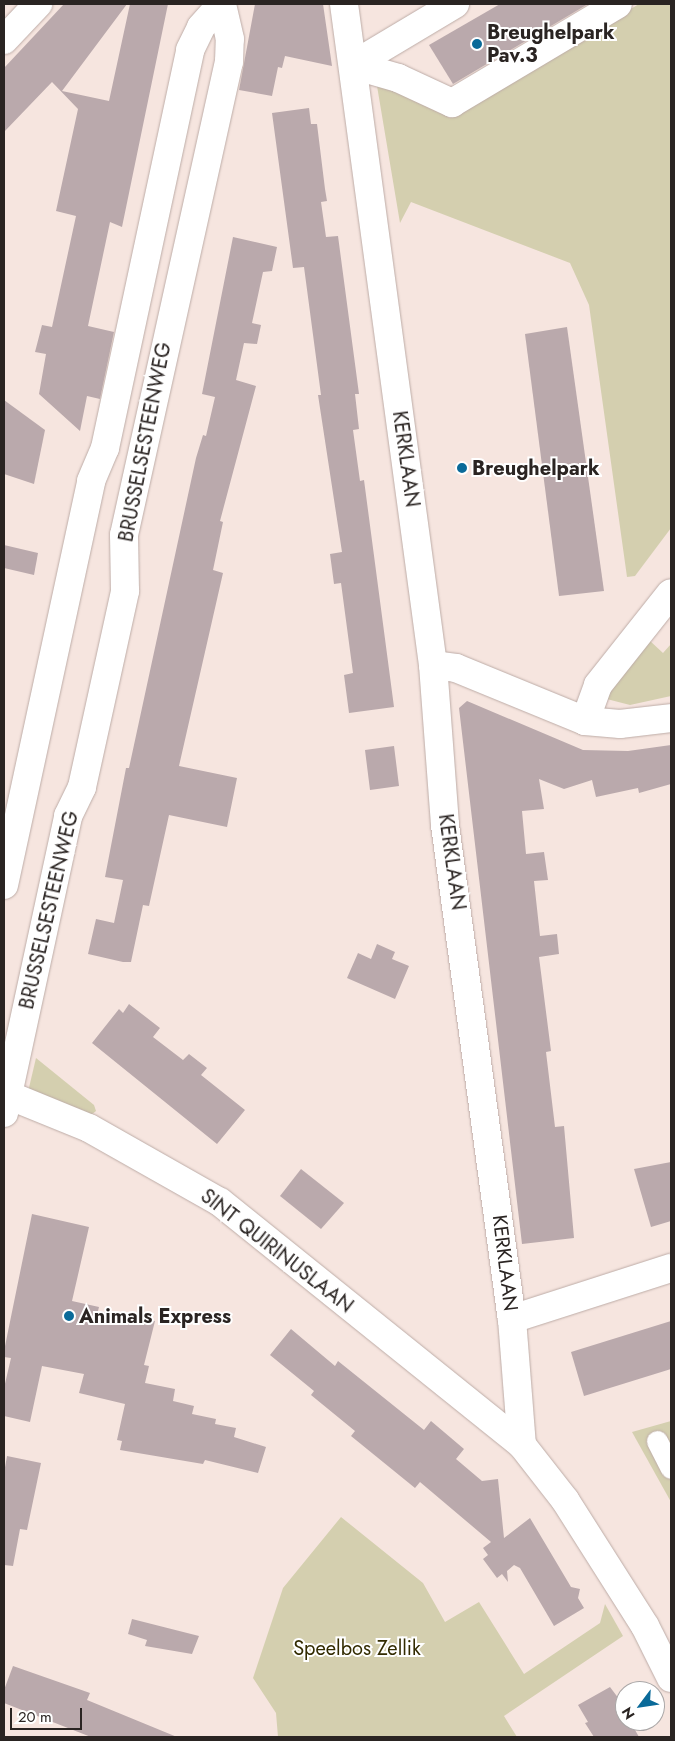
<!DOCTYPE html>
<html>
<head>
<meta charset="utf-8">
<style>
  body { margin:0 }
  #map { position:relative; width:675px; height:1741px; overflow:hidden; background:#f6e5df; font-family:Jost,sans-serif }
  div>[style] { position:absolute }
  .green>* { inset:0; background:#d4cfaf }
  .building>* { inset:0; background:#baa9ac }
  .roads { filter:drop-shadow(0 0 1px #bdaca7) drop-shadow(0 0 1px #bdaca7) }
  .pedestrian>* { height:21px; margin:-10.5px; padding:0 10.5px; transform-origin:10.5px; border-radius:10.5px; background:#fff }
  .minor>* { height:28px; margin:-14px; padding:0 14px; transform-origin:14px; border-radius:14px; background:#fff }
  .tertiary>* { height:28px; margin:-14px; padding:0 14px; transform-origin:14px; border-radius:14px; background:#fff }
  .dots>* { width:14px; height:14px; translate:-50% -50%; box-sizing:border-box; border:2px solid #fff; border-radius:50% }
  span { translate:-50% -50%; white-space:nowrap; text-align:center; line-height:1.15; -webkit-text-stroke:4px #fff; paint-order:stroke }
  .poi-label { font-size:20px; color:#2a2422; font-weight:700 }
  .left { translate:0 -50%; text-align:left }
  .street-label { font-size:20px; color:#2a2422 }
  .park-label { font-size:20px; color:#322b00 }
  .frame { position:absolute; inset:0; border:5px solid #2a2422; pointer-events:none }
  .north { position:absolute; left:615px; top:1681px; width:50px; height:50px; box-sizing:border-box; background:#fff; border:1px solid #aaa7a7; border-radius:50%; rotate:239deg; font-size:14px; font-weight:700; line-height:20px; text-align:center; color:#2a2422 }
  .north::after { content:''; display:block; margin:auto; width:18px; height:22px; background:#0a6a99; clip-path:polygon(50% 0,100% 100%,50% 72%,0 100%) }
  .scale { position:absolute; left:10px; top:1708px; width:72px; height:22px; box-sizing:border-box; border:2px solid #2a2422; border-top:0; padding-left:6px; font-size:15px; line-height:18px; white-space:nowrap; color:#2a2422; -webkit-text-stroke:4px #fff; paint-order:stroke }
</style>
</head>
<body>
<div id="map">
  <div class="green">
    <div style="clip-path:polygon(639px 4px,671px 4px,671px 528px,635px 576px,627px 577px,589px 305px,570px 263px,411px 202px,400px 223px,376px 80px,450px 118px)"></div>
    <div style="clip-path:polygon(649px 640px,663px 653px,671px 644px,671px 696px,630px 705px,599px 697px)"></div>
    <div style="clip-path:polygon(36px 1058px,94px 1105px,96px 1111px,91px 1115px,28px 1092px)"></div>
    <div style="clip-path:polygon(671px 1421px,671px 1502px,632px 1432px)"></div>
    <div style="clip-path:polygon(341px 1517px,423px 1583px,445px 1622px,479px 1602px,524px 1674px,600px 1623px,605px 1604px,623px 1636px,504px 1716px,517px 1737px,278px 1737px,276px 1713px,253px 1678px,283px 1588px)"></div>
  </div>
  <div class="building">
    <div style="clip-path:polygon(64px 4px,127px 4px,62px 91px,109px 101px,130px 4px,168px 4px,122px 227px,110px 222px,88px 326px,114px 332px,100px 399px,87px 396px,80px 431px,39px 394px,46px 354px,35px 352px,42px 325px,52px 327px,76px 216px,56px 211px,78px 109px,52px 82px,4px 132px,4px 68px)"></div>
    <div style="clip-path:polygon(255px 4px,323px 4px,332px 66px,285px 56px,282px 68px,278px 67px,272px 96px,239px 90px)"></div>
    <div style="clip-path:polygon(500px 4px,588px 4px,453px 84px,429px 45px)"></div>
    <div style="clip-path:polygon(309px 108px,311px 124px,317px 124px,325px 189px,327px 201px,321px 202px,326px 237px,338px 236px,359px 394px,355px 394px,359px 429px,353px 430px,360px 481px,364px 480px,394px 707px,349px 713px,344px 675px,353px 673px,341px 583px,334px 584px,330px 554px,342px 552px,318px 395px,321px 395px,304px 267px,293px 268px,272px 113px)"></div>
    <div style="clip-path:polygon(233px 237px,277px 247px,272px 271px,263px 272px,252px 323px,261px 325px,257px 344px,244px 343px,236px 380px,256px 386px,220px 521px,223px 522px,213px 570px,223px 573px,179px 766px,237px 778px,227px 827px,169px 815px,149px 906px,143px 905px,131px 962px,123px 962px,88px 954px,96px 919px,114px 923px,123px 880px,105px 877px,126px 768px,129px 768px,196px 458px,203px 435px,206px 436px,215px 397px,202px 394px)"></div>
    <div style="clip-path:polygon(567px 327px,604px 591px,559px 596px,525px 334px)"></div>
    <div style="clip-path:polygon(4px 400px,45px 430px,34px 484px,4px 474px)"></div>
    <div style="clip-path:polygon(4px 545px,38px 553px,34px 575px,4px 568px)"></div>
    <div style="clip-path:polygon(467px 701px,583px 750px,628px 751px,671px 745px,671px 784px,639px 793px,638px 788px,596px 797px,592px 780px,564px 789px,539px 779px,544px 809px,522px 811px,526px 854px,544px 852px,548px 880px,534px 881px,540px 936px,557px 934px,559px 954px,539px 957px,551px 1051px,546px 1052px,555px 1127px,564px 1126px,574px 1238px,522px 1244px,459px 708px)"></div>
    <div style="clip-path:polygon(394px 746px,399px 786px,370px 790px,365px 750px)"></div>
    <div style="clip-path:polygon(377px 944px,395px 952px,392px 959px,409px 966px,395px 999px,347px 978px,358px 953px,371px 959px)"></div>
    <div style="clip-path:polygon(129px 1004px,160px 1028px,153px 1037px,183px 1060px,189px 1054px,207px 1068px,201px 1075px,245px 1110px,217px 1144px,92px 1043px,119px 1009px,123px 1013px)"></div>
    <div style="clip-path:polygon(671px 1162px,671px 1221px,651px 1227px,634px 1169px)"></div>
    <div style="clip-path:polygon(301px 1169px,344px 1203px,321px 1229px,280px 1196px)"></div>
    <div style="clip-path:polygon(32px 1214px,89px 1227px,72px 1301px,99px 1307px,98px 1311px,155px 1321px,144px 1365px,149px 1366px,145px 1383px,175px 1389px,173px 1401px,194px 1406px,192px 1414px,216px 1419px,215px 1424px,236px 1428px,234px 1437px,266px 1447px,258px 1473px,205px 1460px,203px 1464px,120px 1450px,122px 1441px,117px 1440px,125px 1404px,79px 1393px,84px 1374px,42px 1366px,30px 1422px,4px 1416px,4px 1388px,11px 1358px,4px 1357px,4px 1351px)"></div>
    <div style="clip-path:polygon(671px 1321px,671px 1369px,584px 1396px,571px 1352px)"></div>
    <div style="clip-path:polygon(291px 1329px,335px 1366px,338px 1361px,424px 1430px,431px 1421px,464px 1449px,456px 1459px,482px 1481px,498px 1479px,504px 1538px,530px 1518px,571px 1587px,580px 1589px,578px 1598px,584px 1608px,554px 1626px,520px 1568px,514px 1565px,507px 1571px,508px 1582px,502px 1574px,497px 1578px,483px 1559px,488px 1555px,483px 1548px,491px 1542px,420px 1482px,415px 1488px,351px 1436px,355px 1431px,311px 1395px,314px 1391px,270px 1355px)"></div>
    <div style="clip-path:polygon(7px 1456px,41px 1463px,27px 1530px,20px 1529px,13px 1566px,4px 1565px,4px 1473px)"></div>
    <div style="clip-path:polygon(132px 1619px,199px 1636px,192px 1654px,145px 1646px,147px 1640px,128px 1634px)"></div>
    <div style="clip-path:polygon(13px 1666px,90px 1693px,87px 1700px,177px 1737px,91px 1737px,4px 1703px,4px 1690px)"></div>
    <div style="clip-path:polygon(610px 1687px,625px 1707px,625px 1721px,630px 1721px,639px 1737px,594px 1737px,585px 1723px,588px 1722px,578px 1705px)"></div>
  </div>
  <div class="roads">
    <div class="pedestrian">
      <div style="left:657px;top:1441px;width:30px;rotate:63deg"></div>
    </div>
    <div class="minor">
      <div style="left:344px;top:4px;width:667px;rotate:82.33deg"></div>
      <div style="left:433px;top:665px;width:160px;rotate:85.7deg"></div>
      <div style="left:445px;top:825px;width:499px;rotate:82.3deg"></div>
      <div style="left:512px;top:1319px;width:126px;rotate:85.5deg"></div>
      <div style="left:4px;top:40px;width:50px;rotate:-46.6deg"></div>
      <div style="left:353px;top:65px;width:47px;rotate:16.1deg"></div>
      <div style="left:398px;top:78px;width:60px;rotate:24.8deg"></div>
      <div style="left:452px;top:103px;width:193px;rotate:-30.8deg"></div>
      <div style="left:353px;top:65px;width:119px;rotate:-30.9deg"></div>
      <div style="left:433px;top:665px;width:23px;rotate:7deg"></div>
      <div style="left:456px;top:668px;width:139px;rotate:22.3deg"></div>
      <div style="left:585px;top:721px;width:35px;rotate:5deg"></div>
      <div style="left:620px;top:724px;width:51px;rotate:-6.7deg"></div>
      <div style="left:585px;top:721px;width:38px;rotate:-70deg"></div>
      <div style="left:598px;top:685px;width:117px;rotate:-51.6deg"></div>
      <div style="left:8px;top:1095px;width:87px;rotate:22.2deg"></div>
      <div style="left:89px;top:1128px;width:150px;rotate:29.5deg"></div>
      <div style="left:220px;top:1202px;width:388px;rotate:38.8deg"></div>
      <div style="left:522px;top:1445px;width:70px;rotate:52deg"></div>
      <div style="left:565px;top:1500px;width:149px;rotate:57.6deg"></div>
      <div style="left:645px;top:1626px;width:58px;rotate:63.4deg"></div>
      <div style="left:512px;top:1319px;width:167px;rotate:-17.8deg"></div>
    </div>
    <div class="tertiary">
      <div style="left:4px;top:885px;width:413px;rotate:-77.8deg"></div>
      <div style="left:91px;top:481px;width:36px;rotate:-67deg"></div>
      <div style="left:105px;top:448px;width:407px;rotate:-77.9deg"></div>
      <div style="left:190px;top:50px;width:25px;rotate:-64deg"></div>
      <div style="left:201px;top:27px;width:31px;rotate:-48deg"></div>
      <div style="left:4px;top:1113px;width:304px;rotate:-77.8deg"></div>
      <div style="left:68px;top:816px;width:32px;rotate:-64deg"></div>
      <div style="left:82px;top:787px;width:201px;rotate:-77.6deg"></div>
      <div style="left:125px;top:591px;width:56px;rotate:-91deg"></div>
      <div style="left:124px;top:535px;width:485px;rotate:-77.5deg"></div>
      <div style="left:229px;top:62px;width:23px;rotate:-88deg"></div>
      <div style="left:230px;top:39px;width:35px;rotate:-103deg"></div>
    </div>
  </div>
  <div class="dots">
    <div style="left:477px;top:44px;background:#0a6a99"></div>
    <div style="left:462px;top:468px;background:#0a6a99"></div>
    <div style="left:69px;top:1316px;background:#0a6a99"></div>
  </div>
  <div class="poi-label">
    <span class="left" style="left:487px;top:44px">Breughelpark<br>Pav.3</span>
    <span class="left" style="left:472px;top:468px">Breughelpark</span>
    <span class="left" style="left:79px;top:1316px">Animals Express</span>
  </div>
  <div class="street-label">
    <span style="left:145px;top:442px;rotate:-79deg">BRUSSELSESTEENWEG</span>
    <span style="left:406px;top:459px;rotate:82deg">KERKLAAN</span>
    <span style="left:452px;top:862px;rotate:82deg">KERKLAAN</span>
    <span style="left:49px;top:910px;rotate:-77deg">BRUSSELSESTEENWEG</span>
    <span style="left:277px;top:1251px;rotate:38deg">SINT QUIRINUSLAAN</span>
    <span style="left:505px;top:1263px;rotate:83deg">KERKLAAN</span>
  </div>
  <div class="park-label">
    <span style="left:357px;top:1648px">Speelbos Zellik</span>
  </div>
  <div class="frame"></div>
  <div class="north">N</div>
  <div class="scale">20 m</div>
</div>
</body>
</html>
